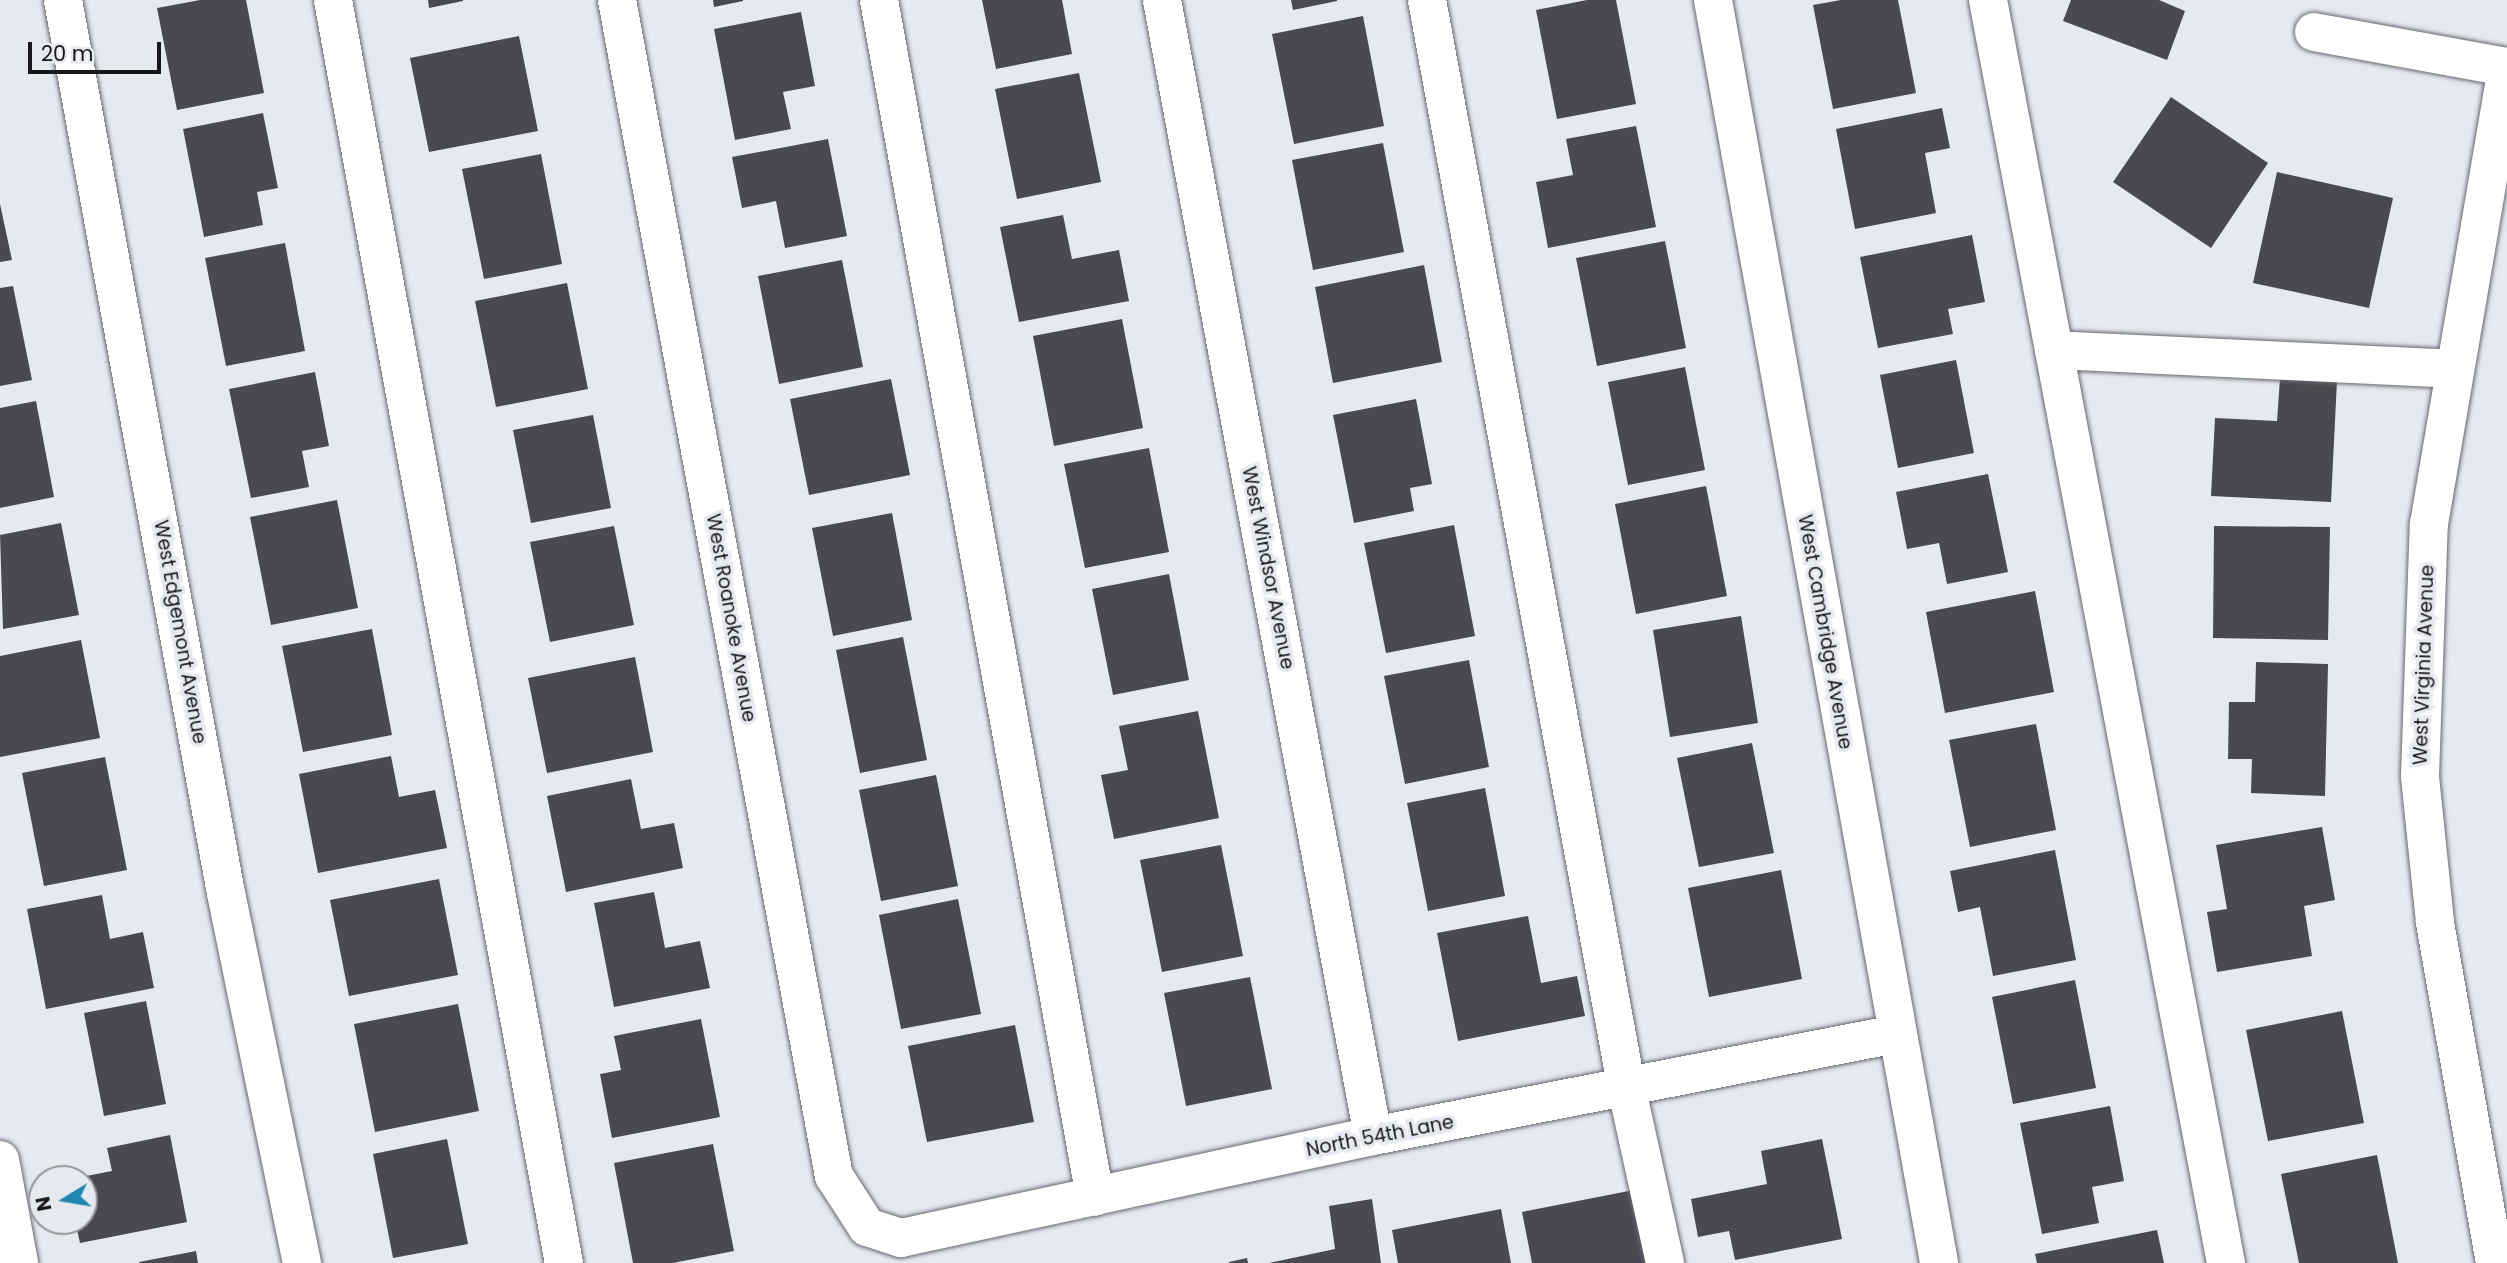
<!DOCTYPE html>
<html>
<head>
<meta charset="utf-8">
<style>
  body { margin:0 }
  #map { position:relative; width:2507px; height:1263px; overflow:hidden; background:#e7e9f1; font-family:Poppins,sans-serif }
  div>[style] { position:absolute }
  .building>* { inset:0; background:#494a51 }
  .roads { filter:drop-shadow(0 0 2px #66686f) drop-shadow(0 0 2px #66686f) }
  .minor>* { height:38px; margin:-19px; padding:0 19px; transform-origin:19px; border-radius:19px; background:#fff }
  span { translate:-50% -50%; white-space:nowrap; text-align:center; line-height:1.15; -webkit-text-stroke:7px #e7e9f1; paint-order:stroke }
  .street-label { font-size:19px; color:#17171a }
  .north { position:absolute; left:28px; top:1165px; width:70px; height:70px; box-sizing:border-box; background:#e7e9f1; border:2px solid #94959b; border-radius:50%; rotate:259deg; font-size:19px; font-weight:700; line-height:28px; text-align:center; color:#17171a }
  .north::after { content:''; display:block; margin:auto; width:24px; height:32px; background:#1f87b0; clip-path:polygon(50% 0,100% 100%,50% 72%,0 100%) }
  .scale { position:absolute; left:28px; top:42px; width:133px; height:32px; box-sizing:border-box; border:4px solid #17171a; border-top:0; padding-left:9px; font-size:21px; line-height:24px; white-space:nowrap; color:#17171a; -webkit-text-stroke:5px #e7e9f1; paint-order:stroke }
</style>
</head>
<body>
<div id="map">
  <div class="building">
    <div style="clip-path:polygon(200px 0,246px 0,264px 93px,177px 110px,157px 8px)"></div>
    <div style="clip-path:polygon(428px 0,463px 0,463px 1px,429px 8px)"></div>
    <div style="clip-path:polygon(713px 0,743px 0,743px 1px,714px 7px)"></div>
    <div style="clip-path:polygon(982px 0,1062px 0,1072px 54px,996px 69px)"></div>
    <div style="clip-path:polygon(1291px 0,1337px 0,1337px 1px,1293px 10px)"></div>
    <div style="clip-path:polygon(1587px 0,1616px 0,1636px 104px,1557px 119px,1536px 10px)"></div>
    <div style="clip-path:polygon(1841px 0,1898px 0,1916px 93px,1833px 109px,1813px 5px)"></div>
    <div style="clip-path:polygon(2071px 0,2159px 0,2185px 11px,2167px 60px,2063px 21px)"></div>
    <div style="clip-path:polygon(801px 12px,815px 86px,783px 92px,791px 129px,735px 140px,714px 29px)"></div>
    <div style="clip-path:polygon(1363px 16px,1384px 126px,1294px 144px,1272px 34px)"></div>
    <div style="clip-path:polygon(519px 36px,538px 131px,429px 152px,410px 58px)"></div>
    <div style="clip-path:polygon(1079px 73px,1101px 182px,1017px 199px,995px 89px)"></div>
    <div style="clip-path:polygon(2171px 97px,2268px 163px,2211px 248px,2113px 182px)"></div>
    <div style="clip-path:polygon(1942px 108px,1950px 148px,1925px 153px,1936px 213px,1855px 229px,1836px 129px)"></div>
    <div style="clip-path:polygon(263px 113px,278px 188px,257px 192px,263px 225px,204px 237px,183px 129px)"></div>
    <div style="clip-path:polygon(1636px 126px,1656px 227px,1548px 248px,1536px 182px,1573px 175px,1566px 139px)"></div>
    <div style="clip-path:polygon(828px 139px,847px 236px,785px 248px,776px 201px,742px 208px,732px 157px)"></div>
    <div style="clip-path:polygon(1383px 143px,1404px 252px,1313px 270px,1292px 160px)"></div>
    <div style="clip-path:polygon(541px 154px,562px 264px,484px 279px,462px 169px)"></div>
    <div style="clip-path:polygon(2277px 172px,2393px 198px,2369px 308px,2253px 283px)"></div>
    <div style="clip-path:polygon(0 204px,12px 260px,0 262px)"></div>
    <div style="clip-path:polygon(1063px 215px,1072px 259px,1119px 250px,1129px 301px,1019px 322px,1000px 227px)"></div>
    <div style="clip-path:polygon(1972px 235px,1985px 302px,1948px 309px,1953px 334px,1878px 348px,1860px 257px)"></div>
    <div style="clip-path:polygon(1665px 241px,1686px 348px,1597px 366px,1576px 258px)"></div>
    <div style="clip-path:polygon(285px 243px,305px 351px,226px 366px,205px 258px)"></div>
    <div style="clip-path:polygon(842px 260px,863px 367px,779px 384px,758px 276px)"></div>
    <div style="clip-path:polygon(1424px 265px,1442px 362px,1333px 383px,1315px 287px)"></div>
    <div style="clip-path:polygon(567px 283px,588px 389px,496px 407px,475px 301px)"></div>
    <div style="clip-path:polygon(13px 286px,32px 380px,0 386px,0 288px)"></div>
    <div style="clip-path:polygon(1122px 319px,1143px 428px,1054px 446px,1033px 336px)"></div>
    <div style="clip-path:polygon(1956px 360px,1974px 453px,1898px 468px,1880px 375px)"></div>
    <div style="clip-path:polygon(1685px 367px,1705px 470px,1628px 485px,1608px 382px)"></div>
    <div style="clip-path:polygon(315px 372px,329px 446px,302px 451px,309px 487px,251px 498px,229px 389px)"></div>
    <div style="clip-path:polygon(2280px 378px,2337px 381px,2331px 502px,2211px 496px,2215px 418px,2277px 421px)"></div>
    <div style="clip-path:polygon(891px 379px,910px 475px,809px 495px,790px 399px)"></div>
    <div style="clip-path:polygon(1416px 399px,1432px 484px,1410px 488px,1414px 511px,1354px 523px,1333px 415px)"></div>
    <div style="clip-path:polygon(36px 401px,54px 497px,0 508px,0 408px)"></div>
    <div style="clip-path:polygon(593px 415px,611px 508px,531px 523px,513px 430px)"></div>
    <div style="clip-path:polygon(1149px 448px,1169px 552px,1085px 568px,1064px 464px)"></div>
    <div style="clip-path:polygon(1988px 474px,2008px 572px,1947px 584px,1939px 543px,1907px 549px,1896px 492px)"></div>
    <div style="clip-path:polygon(1706px 486px,1727px 596px,1636px 614px,1615px 504px)"></div>
    <div style="clip-path:polygon(337px 500px,358px 608px,271px 625px,250px 517px)"></div>
    <div style="clip-path:polygon(892px 513px,912px 620px,833px 636px,812px 528px)"></div>
    <div style="clip-path:polygon(61px 523px,79px 615px,3px 629px,0 535px)"></div>
    <div style="clip-path:polygon(1454px 525px,1475px 636px,1386px 653px,1364px 543px)"></div>
    <div style="clip-path:polygon(614px 526px,634px 625px,550px 642px,530px 542px)"></div>
    <div style="clip-path:polygon(2214px 526px,2330px 527px,2328px 640px,2213px 638px)"></div>
    <div style="clip-path:polygon(1169px 574px,1189px 680px,1113px 695px,1092px 589px)"></div>
    <div style="clip-path:polygon(2035px 591px,2054px 692px,1945px 713px,1926px 612px)"></div>
    <div style="clip-path:polygon(1741px 616px,1758px 723px,1670px 737px,1653px 630px)"></div>
    <div style="clip-path:polygon(372px 629px,392px 735px,303px 752px,282px 646px)"></div>
    <div style="clip-path:polygon(903px 637px,927px 760px,860px 773px,836px 650px)"></div>
    <div style="clip-path:polygon(81px 640px,100px 738px,0 757px,0 656px)"></div>
    <div style="clip-path:polygon(635px 657px,653px 752px,547px 773px,528px 678px)"></div>
    <div style="clip-path:polygon(1469px 660px,1489px 767px,1405px 784px,1384px 676px)"></div>
    <div style="clip-path:polygon(2256px 662px,2328px 664px,2325px 796px,2251px 793px,2252px 759px,2228px 759px,2229px 702px,2255px 702px)"></div>
    <div style="clip-path:polygon(1198px 711px,1219px 818px,1114px 839px,1101px 775px,1128px 770px,1119px 726px)"></div>
    <div style="clip-path:polygon(2036px 724px,2056px 830px,1970px 847px,1949px 740px)"></div>
    <div style="clip-path:polygon(1752px 743px,1774px 853px,1699px 867px,1677px 758px)"></div>
    <div style="clip-path:polygon(391px 756px,399px 797px,435px 790px,447px 848px,318px 873px,299px 774px)"></div>
    <div style="clip-path:polygon(105px 757px,127px 870px,44px 886px,22px 773px)"></div>
    <div style="clip-path:polygon(936px 775px,958px 886px,881px 901px,859px 790px)"></div>
    <div style="clip-path:polygon(631px 779px,641px 829px,674px 823px,683px 868px,566px 892px,547px 796px)"></div>
    <div style="clip-path:polygon(1485px 788px,1505px 896px,1428px 911px,1407px 803px)"></div>
    <div style="clip-path:polygon(2322px 827px,2335px 900px,2304px 906px,2312px 956px,2217px 972px,2207px 912px,2227px 909px,2216px 845px)"></div>
    <div style="clip-path:polygon(1221px 845px,1243px 956px,1162px 972px,1140px 860px)"></div>
    <div style="clip-path:polygon(2055px 850px,2076px 960px,1993px 976px,1980px 907px,1958px 912px,1950px 871px)"></div>
    <div style="clip-path:polygon(1781px 870px,1802px 979px,1709px 997px,1688px 888px)"></div>
    <div style="clip-path:polygon(439px 879px,458px 975px,349px 996px,330px 900px)"></div>
    <div style="clip-path:polygon(654px 892px,665px 948px,700px 941px,710px 988px,614px 1007px,594px 903px)"></div>
    <div style="clip-path:polygon(102px 895px,110px 939px,143px 932px,154px 988px,46px 1009px,27px 909px)"></div>
    <div style="clip-path:polygon(958px 899px,981px 1014px,901px 1029px,879px 915px)"></div>
    <div style="clip-path:polygon(1528px 916px,1541px 983px,1577px 976px,1585px 1016px,1458px 1041px,1437px 933px)"></div>
    <div style="clip-path:polygon(1250px 977px,1272px 1089px,1186px 1106px,1164px 993px)"></div>
    <div style="clip-path:polygon(2075px 980px,2096px 1088px,2013px 1104px,1992px 997px)"></div>
    <div style="clip-path:polygon(146px 1001px,166px 1104px,104px 1116px,84px 1013px)"></div>
    <div style="clip-path:polygon(458px 1004px,479px 1111px,375px 1132px,354px 1024px)"></div>
    <div style="clip-path:polygon(2342px 1011px,2364px 1123px,2268px 1141px,2246px 1030px)"></div>
    <div style="clip-path:polygon(701px 1019px,720px 1117px,612px 1138px,600px 1074px,621px 1070px,614px 1036px)"></div>
    <div style="clip-path:polygon(1015px 1025px,1034px 1122px,927px 1142px,908px 1046px)"></div>
    <div style="clip-path:polygon(2110px 1106px,2124px 1181px,2092px 1187px,2099px 1223px,2042px 1234px,2020px 1123px)"></div>
    <div style="clip-path:polygon(170px 1135px,187px 1222px,80px 1243px,75px 1221px,84px 1221px,84px 1179px,76px 1178px,112px 1171px,107px 1148px)"></div>
    <div style="clip-path:polygon(447px 1139px,468px 1244px,393px 1258px,373px 1154px)"></div>
    <div style="clip-path:polygon(1822px 1139px,1842px 1239px,1735px 1260px,1729px 1231px,1698px 1237px,1691px 1199px,1767px 1184px,1761px 1151px)"></div>
    <div style="clip-path:polygon(713px 1144px,734px 1251px,673px 1263px,633px 1263px,614px 1163px)"></div>
    <div style="clip-path:polygon(2377px 1155px,2398px 1263px,2299px 1263px,2281px 1174px)"></div>
    <div style="clip-path:polygon(1639px 1189px,1653px 1263px,1532px 1263px,1522px 1212px)"></div>
    <div style="clip-path:polygon(1372px 1199px,1381px 1263px,1269px 1263px,1335px 1249px,1329px 1206px)"></div>
    <div style="clip-path:polygon(1501px 1209px,1511px 1263px,1398px 1263px,1392px 1230px)"></div>
    <div style="clip-path:polygon(2157px 1230px,2164px 1263px,2037px 1263px,2035px 1254px)"></div>
    <div style="clip-path:polygon(196px 1251px,198px 1263px,139px 1263px,139px 1262px)"></div>
    <div style="clip-path:polygon(1247px 1258px,1248px 1263px,1229px 1263px,1229px 1262px)"></div>
  </div>
  <div class="roads">
    <div class="minor">
      <div style="left:63px;top:0;width:908px;rotate:79.66deg"></div>
      <div style="left:226px;top:893px;width:378px;rotate:78.4deg"></div>
      <div style="left:333px;top:0;width:1284px;rotate:79.64deg"></div>
      <div style="left:617px;top:0;width:1196px;rotate:79.55deg"></div>
      <div style="left:834px;top:1176px;width:61px;rotate:57.1deg"></div>
      <div style="left:867px;top:1227px;width:36px;rotate:18deg"></div>
      <div style="left:901px;top:1238px;width:483px;rotate:-12.2deg"></div>
      <div style="left:1373px;top:1136px;width:533px;rotate:-11.04deg"></div>
      <div style="left:879px;top:0;width:1216px;rotate:79.77deg"></div>
      <div style="left:1162px;top:0;width:1155px;rotate:79.48deg"></div>
      <div style="left:1427px;top:0;width:1108px;rotate:79.6deg"></div>
      <div style="left:1627px;top:1090px;width:177px;rotate:77.6deg"></div>
      <div style="left:1713px;top:0;width:1283px;rotate:79.85deg"></div>
      <div style="left:1988px;top:0;width:1285px;rotate:79.33deg"></div>
      <div style="left:2314px;top:32px;width:196px;rotate:10.3deg"></div>
      <div style="left:2054px;top:350px;width:401px;rotate:2.7deg"></div>
      <div style="left:0;top:1160px;width:105px;rotate:79.5deg"></div>
      <div style="left:2495px;top:1263px;width:346px;rotate:-100deg"></div>
      <div style="left:2435px;top:922px;width:147px;rotate:-95.9deg"></div>
      <div style="left:2420px;top:776px;width:252px;rotate:-88deg"></div>
      <div style="left:2429px;top:524px;width:464px;rotate:-80.3deg"></div>
    </div>
  </div>
  <div class="street-label">
    <span style="left:1268px;top:568px;rotate:79deg">West Windsor Avenue</span>
    <span style="left:731px;top:618px;rotate:80deg">West Roanoke Avenue</span>
    <span style="left:180px;top:632px;rotate:80deg">West Edgemont Avenue</span>
    <span style="left:1825px;top:632px;rotate:80deg">West Cambridge Avenue</span>
    <span style="left:2424px;top:665px;rotate:-88deg">West Virginia Avenue</span>
    <span style="left:1380px;top:1136px;rotate:-11deg">North 54th Lane</span>
  </div>
  <div class="north">N</div>
  <div class="scale">20 m</div>
</div>
</body>
</html>
